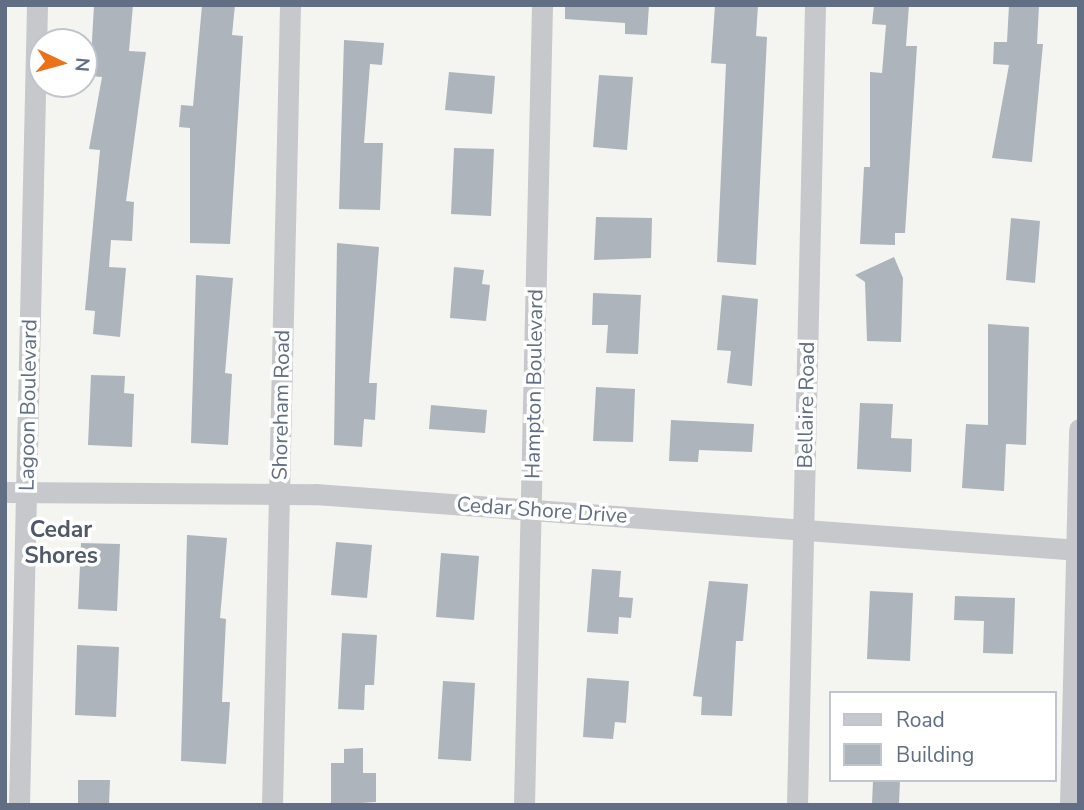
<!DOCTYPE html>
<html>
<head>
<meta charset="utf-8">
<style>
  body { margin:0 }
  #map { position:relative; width:1084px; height:810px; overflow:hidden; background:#f4f5f0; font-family:"Nunito Sans",sans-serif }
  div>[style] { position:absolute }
  .building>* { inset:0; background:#aeb4bb }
  .minor>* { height:21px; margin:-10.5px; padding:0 10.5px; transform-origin:10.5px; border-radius:10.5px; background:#c6c8cc }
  span { translate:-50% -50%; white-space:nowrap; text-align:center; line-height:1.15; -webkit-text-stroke:7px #fff; paint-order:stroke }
  .street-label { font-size:21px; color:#626e83 }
  .neighbourhood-label { font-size:23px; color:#505968; font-weight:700 }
  .frame { position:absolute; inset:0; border:7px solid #626e83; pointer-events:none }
  .legend { position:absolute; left:829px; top:691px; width:228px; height:91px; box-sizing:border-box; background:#fff; border:2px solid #c0c5cd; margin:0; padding:9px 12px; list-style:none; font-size:21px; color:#626e83 }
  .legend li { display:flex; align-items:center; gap:14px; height:35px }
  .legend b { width:35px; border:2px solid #c0c5cd }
  .north { position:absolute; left:28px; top:28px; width:70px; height:70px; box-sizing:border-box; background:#fff; border:2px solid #c0c5cd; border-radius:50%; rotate:95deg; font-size:19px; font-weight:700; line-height:28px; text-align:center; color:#626e83 }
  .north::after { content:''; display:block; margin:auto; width:24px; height:32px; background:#eb7219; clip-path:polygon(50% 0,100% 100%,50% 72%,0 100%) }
</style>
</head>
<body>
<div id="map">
  <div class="building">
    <div style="clip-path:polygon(94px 5px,133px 5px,129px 51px,146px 52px,126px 201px,134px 202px,132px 241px,111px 240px,109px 267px,126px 268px,120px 337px,93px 334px,95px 311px,85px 310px,100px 150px,89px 149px,102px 77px,90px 76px)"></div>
    <div style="clip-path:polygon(202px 5px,235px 5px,232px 35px,243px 36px,230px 244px,190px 243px,190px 128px,179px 127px,181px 105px,193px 106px)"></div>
    <div style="clip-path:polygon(565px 5px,649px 5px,647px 35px,625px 34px,625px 23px,565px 19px)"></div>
    <div style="clip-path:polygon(715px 5px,758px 5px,756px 36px,767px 37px,756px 265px,717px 262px,726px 64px,711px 63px)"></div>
    <div style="clip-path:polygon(874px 5px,909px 5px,906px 46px,917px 46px,905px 233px,895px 233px,895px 245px,860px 244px,864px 167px,870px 167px,870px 72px,882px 73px,886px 25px,872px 24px)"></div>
    <div style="clip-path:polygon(1009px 5px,1039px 5px,1037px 44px,1043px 44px,1032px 162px,992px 158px,1009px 65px,993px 64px,994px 42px,1007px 42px)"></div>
    <div style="clip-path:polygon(344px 40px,384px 43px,382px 65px,370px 64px,364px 143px,383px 143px,380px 210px,339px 209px)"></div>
    <div style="clip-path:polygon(449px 72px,495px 76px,492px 114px,445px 110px)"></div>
    <div style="clip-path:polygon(599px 75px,633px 77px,627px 150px,593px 147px)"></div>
    <div style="clip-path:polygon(454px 148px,494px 149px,491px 216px,451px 214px)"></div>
    <div style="clip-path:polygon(596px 217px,652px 218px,651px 258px,594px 260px)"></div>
    <div style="clip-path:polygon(1011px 218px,1040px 221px,1035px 283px,1006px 280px)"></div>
    <div style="clip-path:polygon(337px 243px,379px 247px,369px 383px,377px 383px,375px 420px,364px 419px,362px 447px,334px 445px)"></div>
    <div style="clip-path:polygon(894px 257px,903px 278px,901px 342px,867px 341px,865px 282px,855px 275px)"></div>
    <div style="clip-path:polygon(454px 267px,484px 270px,482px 284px,490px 285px,486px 321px,450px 318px)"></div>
    <div style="clip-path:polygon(196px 275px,233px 278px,225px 373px,232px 374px,228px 445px,191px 443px)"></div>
    <div style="clip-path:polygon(593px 293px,641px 295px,638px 354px,606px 353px,608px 325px,592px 325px)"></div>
    <div style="clip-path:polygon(722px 295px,758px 299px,752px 386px,727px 383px,731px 351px,717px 350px)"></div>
    <div style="clip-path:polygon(988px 324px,1029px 327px,1026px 445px,1006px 444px,1004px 491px,962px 488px,966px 424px,988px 425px)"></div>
    <div style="clip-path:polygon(91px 375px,125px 376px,124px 393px,134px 394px,132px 447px,88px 445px)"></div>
    <div style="clip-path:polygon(596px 387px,635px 389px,633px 442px,593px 441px)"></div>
    <div style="clip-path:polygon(860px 403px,893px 404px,891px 438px,912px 439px,911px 472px,857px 469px)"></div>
    <div style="clip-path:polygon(431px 405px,487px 410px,485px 433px,429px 429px)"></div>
    <div style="clip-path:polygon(671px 420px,754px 424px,752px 452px,699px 450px,698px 462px,669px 461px)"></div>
    <div style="clip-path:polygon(187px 535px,227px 538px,220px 618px,226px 619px,222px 702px,230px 702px,226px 764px,181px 761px)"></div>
    <div style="clip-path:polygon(336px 542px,372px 545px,367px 598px,331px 595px)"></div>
    <div style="clip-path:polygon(81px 543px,120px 544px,117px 611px,78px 609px)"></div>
    <div style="clip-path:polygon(441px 553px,479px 556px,474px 620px,436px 617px)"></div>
    <div style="clip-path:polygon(592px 569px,621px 571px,619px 597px,633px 598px,631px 618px,619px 617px,618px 634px,587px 632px)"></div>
    <div style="clip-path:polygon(709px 581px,748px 584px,743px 641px,736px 641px,732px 716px,701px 715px,702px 697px,693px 696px)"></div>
    <div style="clip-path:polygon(870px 591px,913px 593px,910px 661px,867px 659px)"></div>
    <div style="clip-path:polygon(955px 596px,1015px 598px,1013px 654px,983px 653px,984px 621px,954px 620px)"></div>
    <div style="clip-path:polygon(342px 633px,377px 635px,374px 685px,365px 685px,364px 710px,338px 709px)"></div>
    <div style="clip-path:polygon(77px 645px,119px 647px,116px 717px,75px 715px)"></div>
    <div style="clip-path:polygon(587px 678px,629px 681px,626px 723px,615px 722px,613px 739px,583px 737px)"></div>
    <div style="clip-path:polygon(443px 681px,475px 683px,471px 761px,438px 759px)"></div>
    <div style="clip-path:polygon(363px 748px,363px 773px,376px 773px,376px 802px,331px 805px,331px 763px,344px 763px,344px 749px)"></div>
    <div style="clip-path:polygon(78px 780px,110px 780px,109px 805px,78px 805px)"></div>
    <div style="clip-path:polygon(873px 780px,900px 780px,899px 805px,872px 805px)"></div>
  </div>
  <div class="minor">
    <div style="left:5px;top:492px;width:310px;rotate:0.4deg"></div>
    <div style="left:315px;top:494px;width:766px;rotate:4.19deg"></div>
    <div style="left:19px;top:805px;width:800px;rotate:-88.71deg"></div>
    <div style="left:272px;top:805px;width:800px;rotate:-88.71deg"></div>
    <div style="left:524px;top:805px;width:800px;rotate:-88.71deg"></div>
    <div style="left:797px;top:805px;width:800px;rotate:-88.71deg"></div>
    <div style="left:1070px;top:805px;width:376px;rotate:-88.6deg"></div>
  </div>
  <div class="street-label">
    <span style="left:534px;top:384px;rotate:-89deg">Hampton Boulevard</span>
    <span style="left:28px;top:405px;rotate:-89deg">Lagoon Boulevard</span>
    <span style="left:281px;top:405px;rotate:-89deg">Shoreham Road</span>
    <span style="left:806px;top:405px;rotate:-89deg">Bellaire Road</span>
    <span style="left:542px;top:510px;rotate:4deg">Cedar Shore Drive</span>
  </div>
  <div class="neighbourhood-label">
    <span style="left:61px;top:543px">Cedar<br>Shores</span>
  </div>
  <div class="frame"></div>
  <ul class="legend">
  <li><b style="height:9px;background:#c6c8cc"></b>Road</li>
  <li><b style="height:19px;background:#aeb4bb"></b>Building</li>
  </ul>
  <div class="north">N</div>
</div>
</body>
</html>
